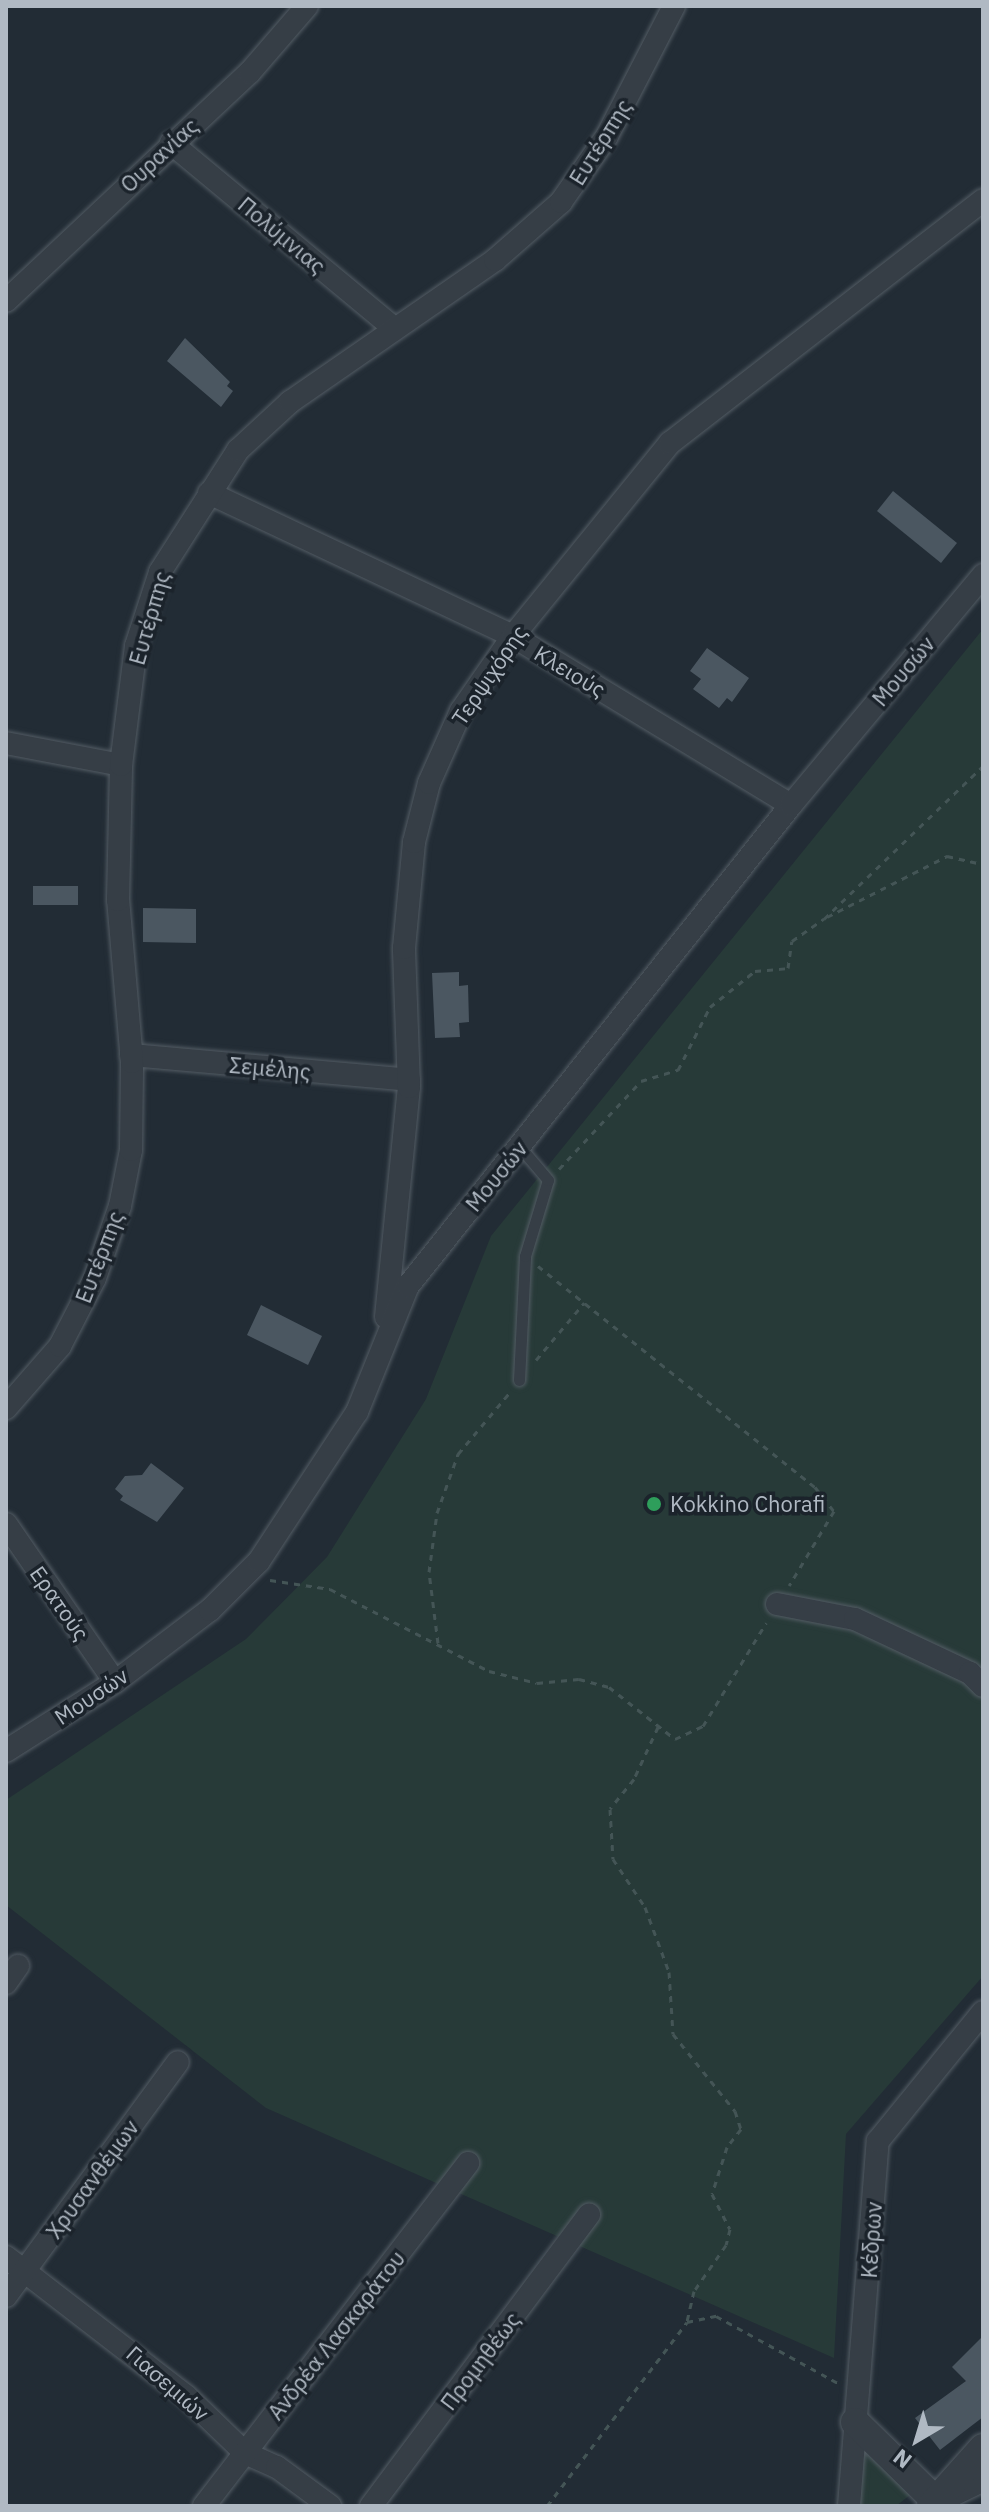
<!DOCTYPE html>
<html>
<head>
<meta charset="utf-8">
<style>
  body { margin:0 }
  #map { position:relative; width:989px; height:2512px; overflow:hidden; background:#222c35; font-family:"IBM Plex Sans",sans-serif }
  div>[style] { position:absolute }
  .green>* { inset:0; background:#273a38 }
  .building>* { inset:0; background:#4b5761 }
  .path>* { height:3px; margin-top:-1.5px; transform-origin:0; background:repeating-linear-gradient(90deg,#445556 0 6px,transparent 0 12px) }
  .roads { filter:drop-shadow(0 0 2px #535c64) drop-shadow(0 0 2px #535c64) }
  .service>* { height:11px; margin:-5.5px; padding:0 5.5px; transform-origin:5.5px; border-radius:5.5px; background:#363e46 }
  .minor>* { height:22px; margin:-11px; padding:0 11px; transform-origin:11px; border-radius:11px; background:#363e46 }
  .tertiary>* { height:28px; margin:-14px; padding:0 14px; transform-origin:14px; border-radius:14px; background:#363e46 }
  .dots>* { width:22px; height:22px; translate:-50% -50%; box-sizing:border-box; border:4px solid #1b232b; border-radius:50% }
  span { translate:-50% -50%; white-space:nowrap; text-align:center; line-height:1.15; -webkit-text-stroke:7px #1b232b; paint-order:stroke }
  .street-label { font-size:22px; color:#b0b9c3 }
  .poi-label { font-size:22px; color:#b0b9c3 }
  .left { translate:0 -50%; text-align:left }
  .frame { position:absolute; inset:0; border:8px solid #b0b9c3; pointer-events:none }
  .north { position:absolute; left:877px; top:2400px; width:80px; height:80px; -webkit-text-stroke:6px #1b232b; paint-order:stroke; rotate:218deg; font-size:22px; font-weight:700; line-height:32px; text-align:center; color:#b0b9c3 }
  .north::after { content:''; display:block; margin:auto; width:28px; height:36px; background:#b0b9c3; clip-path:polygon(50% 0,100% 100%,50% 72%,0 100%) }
</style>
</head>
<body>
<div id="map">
  <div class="green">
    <div style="clip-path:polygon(983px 629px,983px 1976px,846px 2134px,834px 2358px,266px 2108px,6px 1905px,6px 1800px,246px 1639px,327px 1557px,426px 1399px,491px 1236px)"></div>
    <div style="clip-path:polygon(868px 2446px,914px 2492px,896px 2506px,856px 2506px,861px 2451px)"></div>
  </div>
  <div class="building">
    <div style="clip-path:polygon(185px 338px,230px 382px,227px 386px,233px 391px,221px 407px,167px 361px)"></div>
    <div style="clip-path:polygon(893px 491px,957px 543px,941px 563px,877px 511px)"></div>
    <div style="clip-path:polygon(707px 648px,749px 678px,732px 702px,727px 698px,719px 708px,693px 689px,701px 679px,690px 671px)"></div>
    <div style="clip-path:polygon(33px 886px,78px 886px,78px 905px,33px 905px)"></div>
    <div style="clip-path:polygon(143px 908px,196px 909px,196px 943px,143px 942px)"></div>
    <div style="clip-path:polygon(459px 972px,459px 986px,468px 985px,469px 1022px,459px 1023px,460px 1037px,435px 1038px,432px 973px)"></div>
    <div style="clip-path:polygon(261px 1305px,322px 1336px,308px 1365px,247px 1335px)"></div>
    <div style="clip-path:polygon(151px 1463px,184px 1488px,157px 1522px,120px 1500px,123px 1496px,115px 1489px,125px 1476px,142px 1475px)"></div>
    <div style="clip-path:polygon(983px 2336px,983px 2417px,940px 2450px,915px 2418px,966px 2381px,952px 2367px)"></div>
  </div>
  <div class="path">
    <div style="left:827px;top:917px;width:135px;rotate:-26.9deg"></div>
    <div style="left:947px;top:856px;width:37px;rotate:13deg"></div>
    <div style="left:559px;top:1169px;width:120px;rotate:-47deg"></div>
    <div style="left:641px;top:1081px;width:39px;rotate:-17deg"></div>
    <div style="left:678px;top:1070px;width:71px;rotate:-63.1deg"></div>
    <div style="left:710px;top:1007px;width:58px;rotate:-38.7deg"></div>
    <div style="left:755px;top:971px;width:33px;rotate:-5deg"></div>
    <div style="left:788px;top:968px;width:27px;rotate:-82deg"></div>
    <div style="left:792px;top:941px;width:39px;rotate:-35deg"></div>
    <div style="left:824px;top:919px;width:221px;rotate:-43.9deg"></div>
    <div style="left:538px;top:1266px;width:354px;rotate:38.6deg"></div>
    <div style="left:815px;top:1487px;width:31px;rotate:52deg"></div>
    <div style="left:834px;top:1511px;width:87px;rotate:121deg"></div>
    <div style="left:536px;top:1360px;width:75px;rotate:-49.9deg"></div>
    <div style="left:270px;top:1580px;width:61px;rotate:8.5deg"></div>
    <div style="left:330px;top:1589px;width:179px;rotate:27.3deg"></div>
    <div style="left:489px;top:1671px;width:49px;rotate:14deg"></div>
    <div style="left:537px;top:1683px;width:42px;rotate:-5.4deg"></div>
    <div style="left:579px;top:1679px;width:31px;rotate:15deg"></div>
    <div style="left:609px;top:1687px;width:84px;rotate:38.2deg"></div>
    <div style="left:675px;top:1739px;width:31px;rotate:-25deg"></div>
    <div style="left:703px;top:1726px;width:121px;rotate:-58.5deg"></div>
    <div style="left:438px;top:1643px;width:72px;rotate:-97.2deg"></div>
    <div style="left:429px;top:1572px;width:60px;rotate:-82.3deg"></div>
    <div style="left:437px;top:1513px;width:63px;rotate:-70.4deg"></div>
    <div style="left:458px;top:1454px;width:82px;rotate:-49.9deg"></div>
    <div style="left:658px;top:1727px;width:57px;rotate:114.8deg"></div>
    <div style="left:634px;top:1779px;width:38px;rotate:129deg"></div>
    <div style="left:610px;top:1809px;width:50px;rotate:86.6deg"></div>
    <div style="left:613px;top:1859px;width:58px;rotate:56.3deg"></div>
    <div style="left:645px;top:1907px;width:69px;rotate:69.7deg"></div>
    <div style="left:669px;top:1972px;width:62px;rotate:86.3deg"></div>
    <div style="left:673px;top:2034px;width:99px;rotate:51.2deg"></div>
    <div style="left:735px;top:2111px;width:19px;rotate:72deg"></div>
    <div style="left:741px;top:2129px;width:23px;rotate:128deg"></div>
    <div style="left:727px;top:2147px;width:49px;rotate:107.7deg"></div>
    <div style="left:712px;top:2194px;width:39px;rotate:63deg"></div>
    <div style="left:730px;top:2229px;width:16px;rotate:104deg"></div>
    <div style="left:726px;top:2245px;width:56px;rotate:124.8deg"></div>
    <div style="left:694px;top:2291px;width:32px;rotate:103deg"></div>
    <div style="left:547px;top:2506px;width:231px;rotate:-52.7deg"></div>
    <div style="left:687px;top:2322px;width:30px;rotate:-12deg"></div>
    <div style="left:716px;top:2316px;width:139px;rotate:28.8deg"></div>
  </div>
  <div class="roads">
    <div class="service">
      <div style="left:519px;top:1380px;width:124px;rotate:-87.2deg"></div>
      <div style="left:525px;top:1256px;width:79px;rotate:-73.2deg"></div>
      <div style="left:548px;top:1180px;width:43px;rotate:-130.3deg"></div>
    </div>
    <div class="minor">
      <div style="left:171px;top:143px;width:288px;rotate:39.7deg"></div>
      <div style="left:6px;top:301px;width:335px;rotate:-43.2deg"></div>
      <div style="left:250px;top:72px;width:87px;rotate:-49.2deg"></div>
      <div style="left:209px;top:493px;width:336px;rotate:25.2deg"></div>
      <div style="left:513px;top:636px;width:325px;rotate:31.3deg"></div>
      <div style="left:6px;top:743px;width:117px;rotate:10.8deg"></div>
      <div style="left:131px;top:1055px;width:279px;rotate:5.1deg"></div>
      <div style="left:386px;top:1317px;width:231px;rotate:-84.3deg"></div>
      <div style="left:409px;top:1087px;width:139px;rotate:-92.1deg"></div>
      <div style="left:404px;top:948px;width:106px;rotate:-84.6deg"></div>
      <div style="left:414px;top:842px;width:61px;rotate:-75.7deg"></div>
      <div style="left:429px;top:783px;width:79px;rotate:-66deg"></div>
      <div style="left:461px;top:711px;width:91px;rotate:-55.3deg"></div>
      <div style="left:513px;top:636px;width:249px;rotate:-50.9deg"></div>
      <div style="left:670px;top:443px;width:396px;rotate:-37.8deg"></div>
      <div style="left:6px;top:1408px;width:82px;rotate:-48.9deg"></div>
      <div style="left:60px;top:1346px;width:76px;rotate:-62.8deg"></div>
      <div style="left:95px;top:1278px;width:76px;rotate:-70.9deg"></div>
      <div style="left:120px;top:1206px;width:57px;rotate:-78.9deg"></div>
      <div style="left:131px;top:1150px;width:88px;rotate:-89.3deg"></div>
      <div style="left:132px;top:1062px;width:163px;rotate:-94.9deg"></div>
      <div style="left:118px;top:900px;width:135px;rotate:-88.7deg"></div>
      <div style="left:121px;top:765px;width:120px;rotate:-82.8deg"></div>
      <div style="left:136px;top:646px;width:78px;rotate:-72deg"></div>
      <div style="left:160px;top:572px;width:145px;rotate:-57.4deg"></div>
      <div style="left:238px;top:450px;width:71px;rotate:-42.7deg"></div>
      <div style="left:290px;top:402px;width:249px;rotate:-34.7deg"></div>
      <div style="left:495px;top:260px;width:88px;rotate:-41.3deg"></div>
      <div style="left:561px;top:202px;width:80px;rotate:-55.1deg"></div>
      <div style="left:607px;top:136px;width:146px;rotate:-62.7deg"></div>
      <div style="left:6px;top:1524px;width:192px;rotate:55.4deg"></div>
      <div style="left:777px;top:1604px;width:79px;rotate:10.9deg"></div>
      <div style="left:855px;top:1619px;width:127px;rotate:25.2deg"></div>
      <div style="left:970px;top:1673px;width:18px;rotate:45deg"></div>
      <div style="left:6px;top:1751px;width:129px;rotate:-32.3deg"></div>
      <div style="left:115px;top:1682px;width:119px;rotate:-37.2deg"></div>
      <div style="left:210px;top:1610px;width:69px;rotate:-45deg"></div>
      <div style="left:259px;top:1561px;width:178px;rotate:-56.7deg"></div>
      <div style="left:357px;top:1412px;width:136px;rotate:-68deg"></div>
      <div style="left:408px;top:1286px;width:615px;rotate:-51.47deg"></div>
      <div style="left:791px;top:805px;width:300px;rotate:-50.1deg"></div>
      <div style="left:6px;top:1983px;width:21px;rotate:-55deg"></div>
      <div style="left:6px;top:2257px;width:227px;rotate:37.7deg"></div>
      <div style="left:186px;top:2396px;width:82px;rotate:44deg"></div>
      <div style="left:245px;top:2453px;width:35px;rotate:24deg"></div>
      <div style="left:277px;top:2467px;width:66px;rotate:36.3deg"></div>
      <div style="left:6px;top:2296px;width:290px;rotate:-53.7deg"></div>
      <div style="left:204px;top:2506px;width:433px;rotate:-52.4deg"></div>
      <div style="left:371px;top:2506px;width:364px;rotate:-53.2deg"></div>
      <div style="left:849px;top:2506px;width:366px;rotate:-85.5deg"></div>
      <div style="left:878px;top:2141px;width:166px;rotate:-50.9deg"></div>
    </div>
    <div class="tertiary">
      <div style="left:855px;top:2422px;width:113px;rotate:44.3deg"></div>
      <div style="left:936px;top:2500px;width:52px;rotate:-26.1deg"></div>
      <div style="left:931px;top:2506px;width:78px;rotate:-48.1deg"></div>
    </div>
  </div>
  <div class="dots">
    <div style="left:654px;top:1504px;background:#2e9e5b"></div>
  </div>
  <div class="street-label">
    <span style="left:600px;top:142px;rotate:-58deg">Ευτέρπης</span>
    <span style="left:159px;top:155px;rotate:-43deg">Ουρανίας</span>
    <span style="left:282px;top:235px;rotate:40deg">Πολύμνιας</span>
    <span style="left:149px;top:618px;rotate:-74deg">Ευτέρπης</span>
    <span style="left:570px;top:671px;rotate:31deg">Κλειούς</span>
    <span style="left:903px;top:671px;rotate:-50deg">Μουσών</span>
    <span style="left:489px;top:675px;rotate:-56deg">Τερψιχόρης</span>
    <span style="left:270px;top:1068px;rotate:5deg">Σεμέλης</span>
    <span style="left:496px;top:1176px;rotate:-51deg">Μουσών</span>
    <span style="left:99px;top:1257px;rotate:-69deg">Ευτέρπης</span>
    <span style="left:60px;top:1603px;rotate:55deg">Ερατούς</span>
    <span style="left:91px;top:1696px;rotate:-34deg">Μουσών</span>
    <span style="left:92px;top:2179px;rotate:-54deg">Χρυσανθέμων</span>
    <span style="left:871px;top:2240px;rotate:-86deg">Κέδρων</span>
    <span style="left:336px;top:2335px;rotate:-52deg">Ανδρέα Λασκαράτου</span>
    <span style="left:480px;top:2361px;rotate:-53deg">Προμηθέως</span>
    <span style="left:168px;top:2383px;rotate:41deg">Γιασεμιών</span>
  </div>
  <div class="poi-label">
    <span class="left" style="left:670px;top:1504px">Kokkino Chorafi</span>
  </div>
  <div class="frame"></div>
  <div class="north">N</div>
</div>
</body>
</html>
